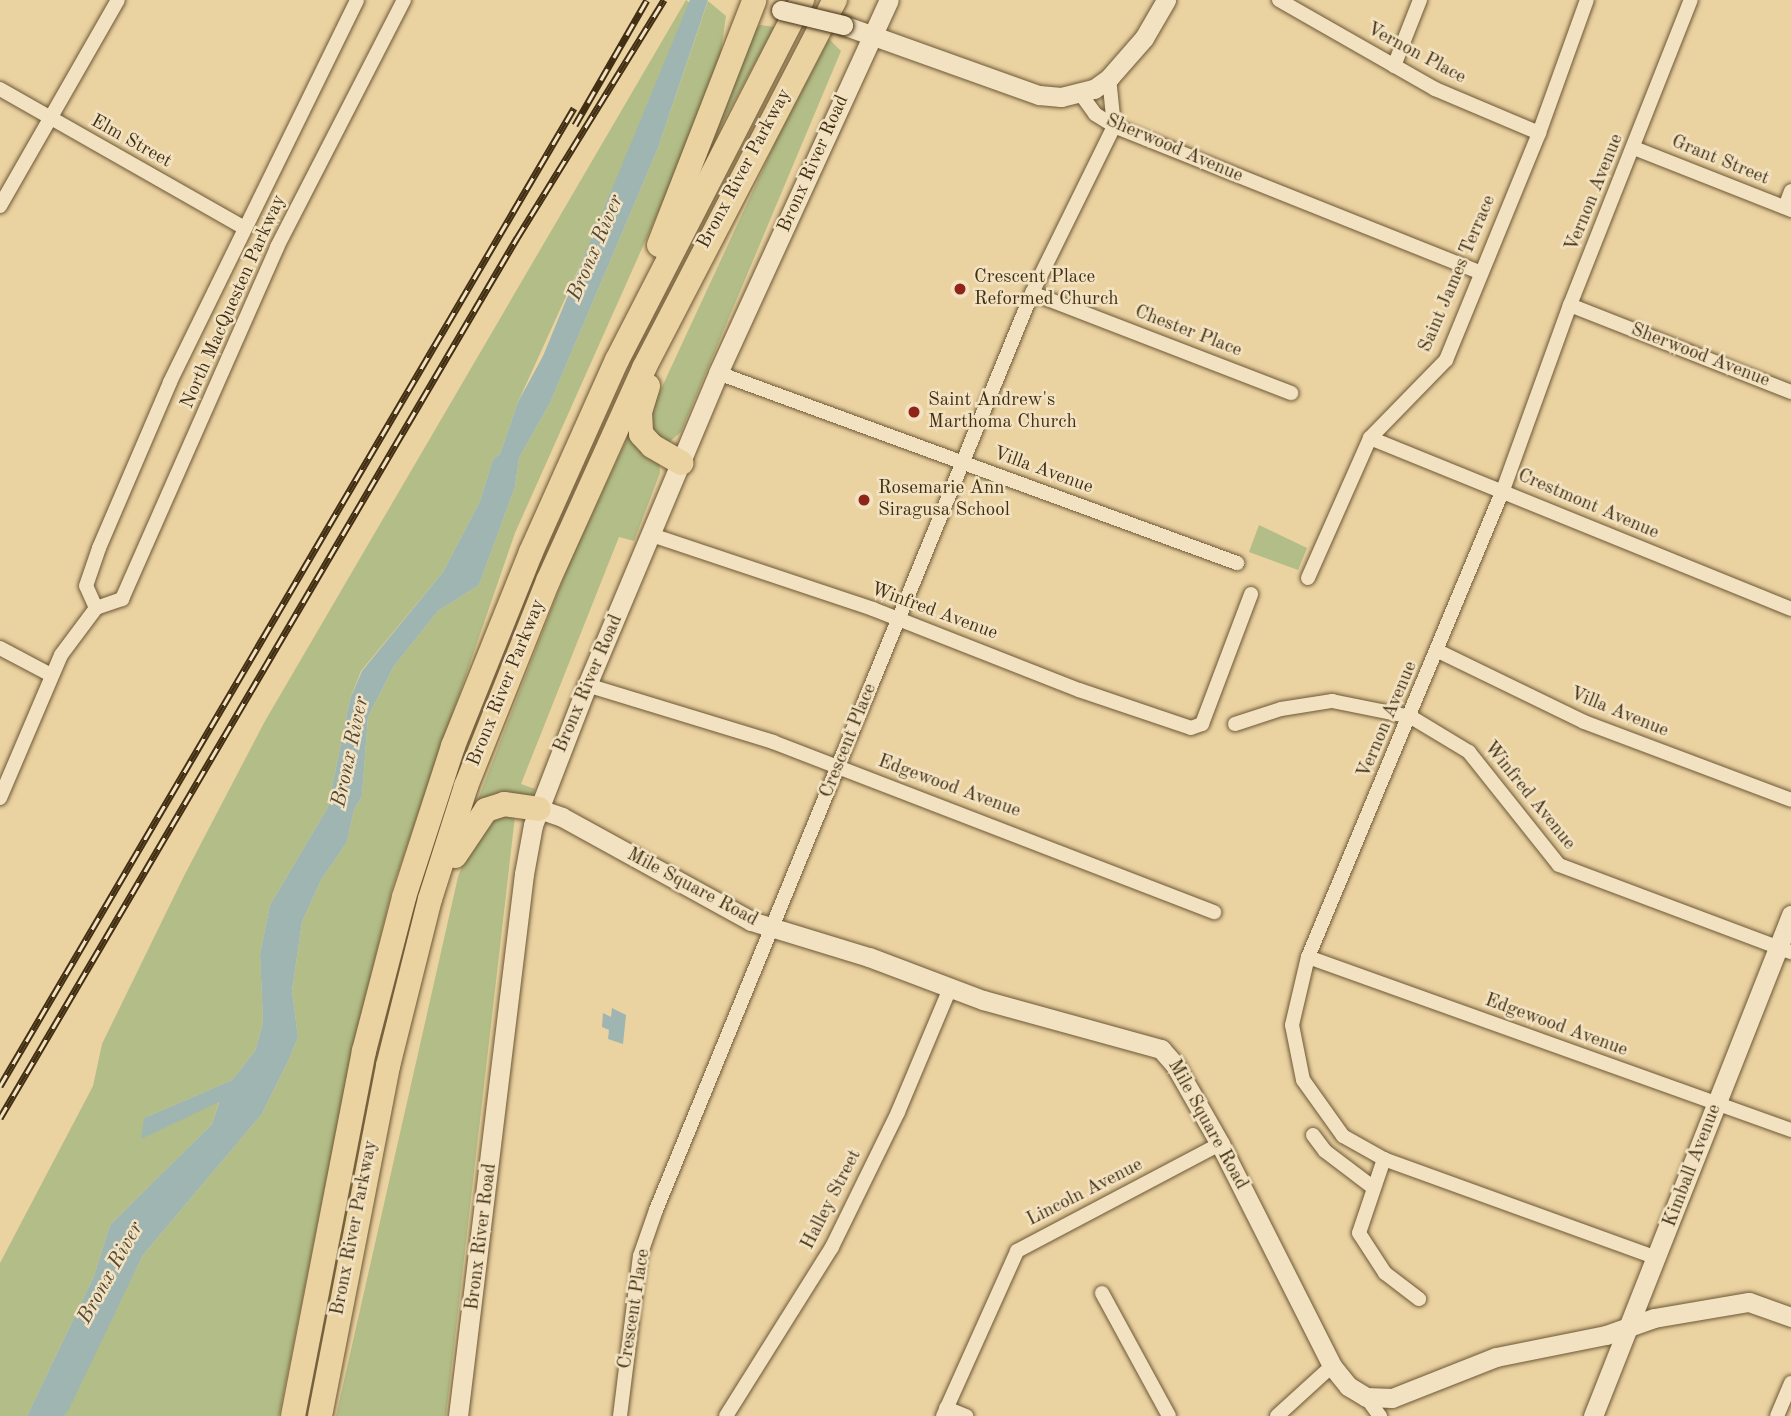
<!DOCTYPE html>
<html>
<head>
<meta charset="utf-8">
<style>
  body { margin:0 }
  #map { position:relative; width:1791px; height:1416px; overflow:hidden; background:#ebd2a1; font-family:"Old Standard TT",serif }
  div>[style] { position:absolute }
  .green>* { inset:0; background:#b3bd87 }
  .water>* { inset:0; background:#9eb5b1 }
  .roads { filter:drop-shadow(0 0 2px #6c5836) drop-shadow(0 0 2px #6c5836) }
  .street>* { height:14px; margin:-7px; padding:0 7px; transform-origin:7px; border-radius:7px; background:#f2e2c2 }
  .secondary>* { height:19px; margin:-9.5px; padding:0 9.5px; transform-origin:9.5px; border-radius:9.5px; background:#f2e2c2 }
  .highway>* { height:24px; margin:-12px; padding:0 12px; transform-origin:12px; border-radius:12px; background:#ebd2a1 }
  .rail>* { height:7px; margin-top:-3.5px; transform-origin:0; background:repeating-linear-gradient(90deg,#f2e2c2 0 13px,#422f13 0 26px); box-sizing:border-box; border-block:2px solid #422f13 }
  .bridges { filter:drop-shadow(0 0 2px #422f13) drop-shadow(0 0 2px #422f13) }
  .secondary-bridge>* { height:19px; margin:-9.5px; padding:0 9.5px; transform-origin:9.5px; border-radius:9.5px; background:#f2e2c2 }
  .dots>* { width:19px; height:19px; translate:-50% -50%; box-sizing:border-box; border:4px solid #f2e2c2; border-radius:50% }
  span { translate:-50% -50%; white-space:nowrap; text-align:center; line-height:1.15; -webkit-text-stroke:5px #f2e2c2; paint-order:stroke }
  .street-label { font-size:19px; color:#422f13 }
  .poi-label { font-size:19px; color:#422f13 }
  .left { translate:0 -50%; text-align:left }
  .water-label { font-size:21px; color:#544a33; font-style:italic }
</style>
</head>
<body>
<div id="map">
  <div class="green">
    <div style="clip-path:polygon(686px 0,690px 3px,594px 235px,518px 402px,500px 454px,493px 459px,480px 501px,443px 572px,361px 671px,350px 699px,328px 807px,270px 905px,260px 954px,263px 1023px,255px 1051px,232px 1080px,144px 1118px,219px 1101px,212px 1124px,110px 1225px,94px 1276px,27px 1416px,0 1416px,0 1263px,93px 1086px,102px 1044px,184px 876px,265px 721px)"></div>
    <div style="clip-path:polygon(708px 1px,726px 16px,719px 65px,677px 170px,515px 533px,392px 889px,351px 1056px,279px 1416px,64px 1416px,143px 1255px,262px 1114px,290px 1057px,298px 1037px,292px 991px,302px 922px,321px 880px,347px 842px,354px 810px,362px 796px,368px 717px,394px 666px,438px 611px,479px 585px,515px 487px,519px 458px,550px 403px,658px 148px)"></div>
    <div style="clip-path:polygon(760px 25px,774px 27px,700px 165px,752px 31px)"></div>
    <div style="clip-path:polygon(829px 39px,841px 51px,681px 432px,668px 443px,655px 440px,649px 415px,777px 139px)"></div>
    <div style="clip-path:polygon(630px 432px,659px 461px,660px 473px,634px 541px,619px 537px,521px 784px,535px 789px,532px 797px,472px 815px,568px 566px)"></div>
    <div style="clip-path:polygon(1259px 525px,1307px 548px,1298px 570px,1249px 552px)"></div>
    <div style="clip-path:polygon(496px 811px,515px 816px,446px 1416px,336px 1416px,458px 877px,473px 835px)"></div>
  </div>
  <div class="water">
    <div style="clip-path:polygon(690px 0,708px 0,658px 148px,550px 403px,519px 458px,515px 487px,479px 585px,438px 611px,394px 666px,368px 717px,362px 796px,354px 810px,347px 842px,321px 880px,302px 922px,292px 991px,298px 1037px,290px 1057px,262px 1114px,143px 1255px,68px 1411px,64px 1416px,27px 1416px,94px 1276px,110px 1225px,212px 1124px,219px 1102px,141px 1139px,144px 1118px,232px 1080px,255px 1051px,263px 1023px,260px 954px,270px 905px,328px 807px,350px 699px,362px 671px,443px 572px,480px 501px,493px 459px,500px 454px,518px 402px,543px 356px)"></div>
    <div style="clip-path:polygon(612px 1008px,626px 1015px,623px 1044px,608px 1039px,609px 1030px,602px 1027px,603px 1013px,611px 1017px)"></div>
  </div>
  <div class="roads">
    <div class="street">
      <div style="left:1279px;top:0;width:180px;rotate:29.7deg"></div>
      <div style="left:1435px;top:89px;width:113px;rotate:22.9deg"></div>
      <div style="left:1394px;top:66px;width:71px;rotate:-68.5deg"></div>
      <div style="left:0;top:89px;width:279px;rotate:29.6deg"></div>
      <div style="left:1080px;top:93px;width:26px;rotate:54deg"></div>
      <div style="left:1095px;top:114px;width:22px;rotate:32deg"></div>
      <div style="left:1114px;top:126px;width:395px;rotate:21.8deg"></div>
      <div style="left:1634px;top:148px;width:169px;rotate:21.5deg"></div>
      <div style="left:0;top:206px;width:237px;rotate:-60.2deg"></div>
      <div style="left:1785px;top:207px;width:17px;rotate:-69deg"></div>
      <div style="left:1032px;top:293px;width:278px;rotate:21.1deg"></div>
      <div style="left:1570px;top:305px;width:238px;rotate:21.5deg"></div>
      <div style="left:718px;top:373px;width:553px;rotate:20.11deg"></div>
      <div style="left:1370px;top:438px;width:454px;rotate:22.1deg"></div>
      <div style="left:652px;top:535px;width:233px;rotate:18.5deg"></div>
      <div style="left:873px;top:609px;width:221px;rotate:21.5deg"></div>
      <div style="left:1079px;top:690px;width:118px;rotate:18.7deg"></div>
      <div style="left:1191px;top:728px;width:12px;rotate:-20deg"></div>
      <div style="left:1202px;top:724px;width:139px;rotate:-69.3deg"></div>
      <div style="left:1308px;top:578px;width:153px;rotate:-66.1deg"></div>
      <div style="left:1370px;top:438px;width:109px;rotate:-45.7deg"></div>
      <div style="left:1446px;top:360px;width:245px;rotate:-67.7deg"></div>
      <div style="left:1539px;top:133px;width:141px;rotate:-70.2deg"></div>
      <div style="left:96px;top:608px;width:24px;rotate:-114deg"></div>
      <div style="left:86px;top:586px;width:40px;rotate:-71.1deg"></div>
      <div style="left:99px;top:548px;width:181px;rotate:-66.8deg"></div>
      <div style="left:170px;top:382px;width:425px;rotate:-63.9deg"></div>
      <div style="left:0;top:648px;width:58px;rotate:27.9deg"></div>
      <div style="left:1438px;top:651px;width:162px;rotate:25.9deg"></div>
      <div style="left:1584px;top:722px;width:221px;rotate:20.6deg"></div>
      <div style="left:587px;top:685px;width:195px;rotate:17deg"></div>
      <div style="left:773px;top:742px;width:473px;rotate:21.1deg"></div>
      <div style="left:1235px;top:724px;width:48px;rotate:-18.1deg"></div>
      <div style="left:1281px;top:709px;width:52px;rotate:-8.9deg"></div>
      <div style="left:1332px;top:701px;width:81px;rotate:11.4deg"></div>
      <div style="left:1411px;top:717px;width:68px;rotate:31.1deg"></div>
      <div style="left:1469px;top:752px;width:144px;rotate:51.5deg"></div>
      <div style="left:1559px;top:865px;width:248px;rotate:20.6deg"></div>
      <div style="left:0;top:798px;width:155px;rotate:-66.9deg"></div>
      <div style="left:61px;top:655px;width:59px;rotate:-53.3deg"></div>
      <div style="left:96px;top:608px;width:28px;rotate:-19deg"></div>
      <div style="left:122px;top:599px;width:385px;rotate:-66.2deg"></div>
      <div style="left:277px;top:247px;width:278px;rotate:-62.8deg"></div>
      <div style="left:1308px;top:957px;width:513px;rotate:19.71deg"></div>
      <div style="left:1313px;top:1135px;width:20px;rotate:53deg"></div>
      <div style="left:1325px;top:1151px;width:61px;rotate:37.1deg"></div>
      <div style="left:1384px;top:1159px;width:78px;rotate:108.7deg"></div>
      <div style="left:1359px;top:1233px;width:48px;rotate:57deg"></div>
      <div style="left:1385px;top:1273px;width:43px;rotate:37.4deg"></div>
      <div style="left:1657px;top:1258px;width:290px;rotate:-160.1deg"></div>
      <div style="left:1384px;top:1159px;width:47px;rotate:-150.7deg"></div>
      <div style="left:1343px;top:1136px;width:69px;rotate:-125.5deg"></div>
      <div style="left:1303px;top:1080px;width:56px;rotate:-101.3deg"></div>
      <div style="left:1292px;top:1025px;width:70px;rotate:-76.8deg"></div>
      <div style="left:1308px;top:957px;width:506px;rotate:-67.34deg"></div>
      <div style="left:1503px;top:490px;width:197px;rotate:-70.1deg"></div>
      <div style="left:1570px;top:305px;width:328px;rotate:-68.4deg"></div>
      <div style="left:1102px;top:1293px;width:140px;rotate:61.4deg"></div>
      <div style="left:1366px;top:1397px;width:24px;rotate:54deg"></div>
      <div style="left:946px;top:1408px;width:22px;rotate:22deg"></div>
      <div style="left:620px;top:1416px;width:161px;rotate:-82.9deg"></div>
      <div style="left:640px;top:1256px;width:49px;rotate:-70.8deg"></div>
      <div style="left:656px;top:1210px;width:991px;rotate:-67.7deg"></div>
      <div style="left:1032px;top:293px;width:186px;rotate:-63.8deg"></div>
      <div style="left:1114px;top:126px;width:48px;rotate:-95.9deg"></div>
      <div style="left:726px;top:1416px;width:199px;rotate:-57.9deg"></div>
      <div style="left:832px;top:1247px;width:150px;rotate:-63.9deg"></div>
      <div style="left:898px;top:1112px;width:134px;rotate:-67.2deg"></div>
      <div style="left:943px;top:1416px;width:181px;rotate:-65.8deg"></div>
      <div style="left:1017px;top:1251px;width:229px;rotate:-27.8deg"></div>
      <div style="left:1277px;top:1416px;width:74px;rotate:-42.3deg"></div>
      <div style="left:1777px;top:1416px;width:36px;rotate:-67deg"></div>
    </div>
    <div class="secondary">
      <div style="left:843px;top:25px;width:208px;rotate:19.7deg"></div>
      <div style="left:1039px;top:95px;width:22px;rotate:5deg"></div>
      <div style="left:1061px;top:97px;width:34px;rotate:-14deg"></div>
      <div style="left:1094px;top:89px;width:19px;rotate:-36deg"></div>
      <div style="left:1109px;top:78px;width:53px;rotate:-48.8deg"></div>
      <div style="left:1144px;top:38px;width:44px;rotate:-59.9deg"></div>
      <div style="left:539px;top:809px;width:24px;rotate:19deg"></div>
      <div style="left:562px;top:817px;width:216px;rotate:28.8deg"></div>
      <div style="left:751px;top:921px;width:123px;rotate:17deg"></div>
      <div style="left:869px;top:957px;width:122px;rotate:20.7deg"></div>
      <div style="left:983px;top:1000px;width:185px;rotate:15.4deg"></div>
      <div style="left:1161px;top:1049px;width:21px;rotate:49deg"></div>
      <div style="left:1175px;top:1065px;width:91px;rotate:60.3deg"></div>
      <div style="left:1220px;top:1144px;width:249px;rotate:63.2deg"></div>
      <div style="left:1332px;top:1366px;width:26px;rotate:51deg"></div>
      <div style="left:1348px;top:1386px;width:21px;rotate:31deg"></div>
      <div style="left:1366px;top:1397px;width:26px;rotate:2deg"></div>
      <div style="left:1392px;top:1398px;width:112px;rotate:-21.5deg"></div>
      <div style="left:1496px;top:1357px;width:112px;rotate:-11.3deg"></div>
      <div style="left:1606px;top:1335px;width:51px;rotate:-19.5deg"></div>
      <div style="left:1654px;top:1318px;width:96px;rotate:-9.6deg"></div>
      <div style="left:1749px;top:1302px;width:45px;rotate:19.7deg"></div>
      <div style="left:458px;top:1416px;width:546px;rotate:-83.06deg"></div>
      <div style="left:524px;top:874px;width:50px;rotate:-79.6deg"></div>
      <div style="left:533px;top:825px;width:150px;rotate:-68.9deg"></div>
      <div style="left:587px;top:685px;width:338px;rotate:-67.2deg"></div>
      <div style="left:718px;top:373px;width:410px;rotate:-65.4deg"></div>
      <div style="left:1593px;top:1416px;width:539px;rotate:-68.44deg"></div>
    </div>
    <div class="highway">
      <div style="left:659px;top:245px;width:262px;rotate:-68.7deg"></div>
      <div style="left:648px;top:386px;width:27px;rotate:107deg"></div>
      <div style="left:640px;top:412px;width:22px;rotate:87deg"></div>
      <div style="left:641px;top:434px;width:16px;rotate:47deg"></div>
      <div style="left:652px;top:446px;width:34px;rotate:30deg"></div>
      <div style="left:455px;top:856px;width:55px;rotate:-56deg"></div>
      <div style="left:486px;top:810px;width:19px;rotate:-18deg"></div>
      <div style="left:504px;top:804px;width:35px;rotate:8deg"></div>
      <div style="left:293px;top:1416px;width:372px;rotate:-79deg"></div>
      <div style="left:364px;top:1051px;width:159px;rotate:-75.4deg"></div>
      <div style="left:404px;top:897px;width:159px;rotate:-72deg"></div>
      <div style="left:453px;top:746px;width:209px;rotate:-68.1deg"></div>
      <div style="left:531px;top:552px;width:210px;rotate:-65.9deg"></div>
      <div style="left:617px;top:360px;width:405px;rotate:-62.8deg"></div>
      <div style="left:320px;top:1416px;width:357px;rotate:-79deg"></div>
      <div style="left:388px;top:1066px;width:172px;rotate:-75.9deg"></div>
      <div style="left:430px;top:899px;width:119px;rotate:-72.3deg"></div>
      <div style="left:466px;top:786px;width:221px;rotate:-68.2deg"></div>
      <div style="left:548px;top:581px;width:234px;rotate:-65.7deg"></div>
      <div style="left:644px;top:368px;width:415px;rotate:-62.6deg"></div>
    </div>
  </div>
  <div class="rail">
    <div style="left:575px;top:125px;width:144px;rotate:-60.1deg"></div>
    <div style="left:0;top:1086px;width:1134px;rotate:-59.59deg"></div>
    <div style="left:0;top:1118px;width:1021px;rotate:-59.57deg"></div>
    <div style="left:517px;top:238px;width:280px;rotate:-58.3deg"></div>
  </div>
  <div class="bridges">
    <div class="secondary-bridge">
      <div style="left:781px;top:10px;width:64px;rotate:13.6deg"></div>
    </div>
  </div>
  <div class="dots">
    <div style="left:960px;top:289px;background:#8f2418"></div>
    <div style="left:914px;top:412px;background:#8f2418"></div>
    <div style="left:864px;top:500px;background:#8f2418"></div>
  </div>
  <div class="street-label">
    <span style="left:1416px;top:54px;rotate:28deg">Vernon Place</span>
    <span style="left:131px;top:142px;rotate:29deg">Elm Street</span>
    <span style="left:1174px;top:149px;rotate:23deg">Sherwood Avenue</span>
    <span style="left:1720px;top:161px;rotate:22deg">Grant Street</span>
    <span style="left:814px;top:164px;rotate:-66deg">Bronx River Road</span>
    <span style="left:745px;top:169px;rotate:-62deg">Bronx River Parkway</span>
    <span style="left:1595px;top:193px;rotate:-68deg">Vernon Avenue</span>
    <span style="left:1458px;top:274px;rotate:-67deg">Saint James Terrace</span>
    <span style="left:234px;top:302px;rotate:-66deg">North MacQuesten Parkway</span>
    <span style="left:1188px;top:332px;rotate:21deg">Chester Place</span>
    <span style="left:1700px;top:356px;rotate:21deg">Sherwood Avenue</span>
    <span style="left:1043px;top:471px;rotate:20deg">Villa Avenue</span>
    <span style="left:1588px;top:505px;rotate:23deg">Crestmont Avenue</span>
    <span style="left:934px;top:612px;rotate:20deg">Winfred Avenue</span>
    <span style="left:507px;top:683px;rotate:-68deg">Bronx River Parkway</span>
    <span style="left:589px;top:684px;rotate:-67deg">Bronx River Road</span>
    <span style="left:1619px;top:713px;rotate:22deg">Villa Avenue</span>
    <span style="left:1388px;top:720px;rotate:-67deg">Vernon Avenue</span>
    <span style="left:849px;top:741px;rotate:-68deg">Crescent Place</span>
    <span style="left:949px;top:787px;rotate:20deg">Edgewood Avenue</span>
    <span style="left:1529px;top:796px;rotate:51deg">Winfred Avenue</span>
    <span style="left:692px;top:888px;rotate:28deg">Mile Square Road</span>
    <span style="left:1556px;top:1026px;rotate:20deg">Edgewood Avenue</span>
    <span style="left:1207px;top:1125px;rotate:61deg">Mile Square Road</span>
    <span style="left:1693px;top:1166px;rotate:-69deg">Kimball Avenue</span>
    <span style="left:1085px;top:1193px;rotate:-27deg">Lincoln Avenue</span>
    <span style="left:832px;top:1200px;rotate:-63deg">Halley Street</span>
    <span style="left:355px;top:1228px;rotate:-79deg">Bronx River Parkway</span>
    <span style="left:482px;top:1237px;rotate:-83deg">Bronx River Road</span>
    <span style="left:635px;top:1309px;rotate:-81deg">Crescent Place</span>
  </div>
  <div class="poi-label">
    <span class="left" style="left:974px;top:289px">Crescent Place<br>Reformed Church</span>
    <span class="left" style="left:928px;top:412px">Saint Andrew's<br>Marthoma Church</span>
    <span class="left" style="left:878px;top:500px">Rosemarie Ann<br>Siragusa School</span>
  </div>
  <div class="water-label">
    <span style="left:596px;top:248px;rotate:-67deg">Bronx River</span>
    <span style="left:351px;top:752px;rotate:-78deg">Bronx River</span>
    <span style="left:111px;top:1273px;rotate:-61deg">Bronx River</span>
  </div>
</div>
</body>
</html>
